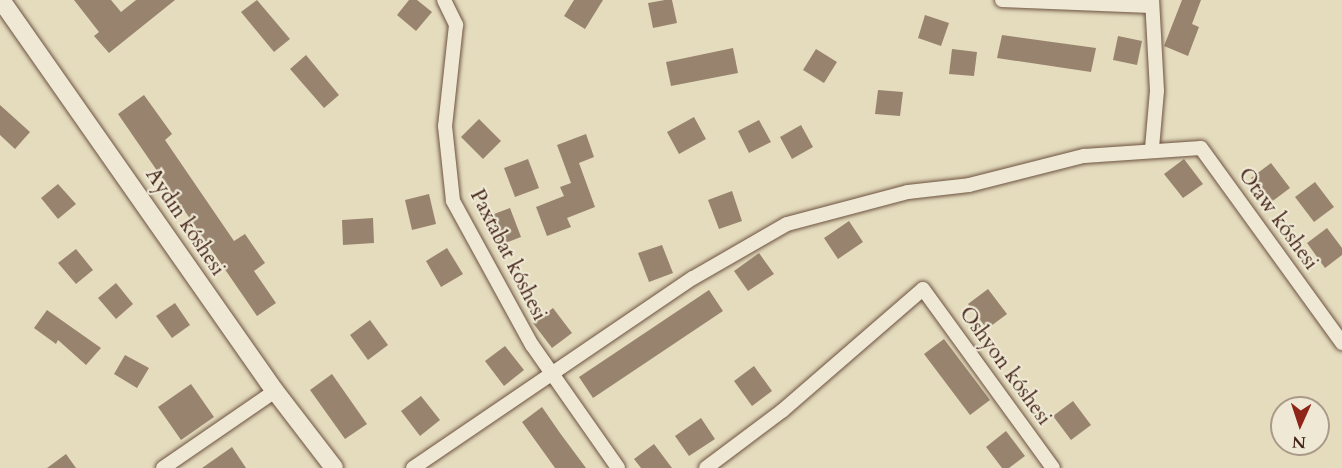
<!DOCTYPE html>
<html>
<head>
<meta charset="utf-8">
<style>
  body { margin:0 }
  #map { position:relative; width:1342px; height:468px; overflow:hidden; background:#e5dcbe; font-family:Cardo,serif }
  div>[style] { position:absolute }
  .building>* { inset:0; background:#98846e }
  .roads { filter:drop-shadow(0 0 2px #6d5341) drop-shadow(0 0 2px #6d5341) }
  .minor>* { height:14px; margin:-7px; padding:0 7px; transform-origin:7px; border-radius:7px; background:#eee8d5 }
  .tertiary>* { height:18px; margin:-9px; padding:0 9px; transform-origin:9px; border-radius:9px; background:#eee8d5 }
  span { translate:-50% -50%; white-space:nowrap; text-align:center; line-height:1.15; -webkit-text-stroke:4.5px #eee8d5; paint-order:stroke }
  .street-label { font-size:21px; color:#452517 }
  .north { position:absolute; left:1270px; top:396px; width:60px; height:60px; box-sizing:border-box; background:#eee8d5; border:2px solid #aa9a89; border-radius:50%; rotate:183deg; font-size:16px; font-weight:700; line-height:24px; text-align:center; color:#452517 }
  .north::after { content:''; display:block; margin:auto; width:21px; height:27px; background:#8f2418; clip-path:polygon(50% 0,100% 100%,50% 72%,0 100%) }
</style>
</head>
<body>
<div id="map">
  <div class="building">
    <div style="clip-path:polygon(74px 0,111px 0,121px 12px,136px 0,175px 0,109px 53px,94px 36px,99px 32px)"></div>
    <div style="clip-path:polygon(257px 0,290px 39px,274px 52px,241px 12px)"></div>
    <div style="clip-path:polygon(409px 0,417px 0,432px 12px,416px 31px,397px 15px)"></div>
    <div style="clip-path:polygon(574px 0,603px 0,585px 29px,564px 16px)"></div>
    <div style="clip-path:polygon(665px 0,672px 0,677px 23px,653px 28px,648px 3px)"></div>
    <div style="clip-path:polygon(1182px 0,1201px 0,1192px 24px,1199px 27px,1188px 56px,1164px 46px)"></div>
    <div style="clip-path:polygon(925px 15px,949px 23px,941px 46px,918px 38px)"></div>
    <div style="clip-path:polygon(1002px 35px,1096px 48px,1091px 72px,997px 58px)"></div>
    <div style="clip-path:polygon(1118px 36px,1142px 41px,1137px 65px,1113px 60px)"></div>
    <div style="clip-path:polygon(733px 48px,738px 73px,671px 86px,666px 62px)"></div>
    <div style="clip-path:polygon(816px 49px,837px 62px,824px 83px,803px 70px)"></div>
    <div style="clip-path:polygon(952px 49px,977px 52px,974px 76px,949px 74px)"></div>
    <div style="clip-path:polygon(306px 55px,339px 95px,324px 108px,290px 69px)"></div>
    <div style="clip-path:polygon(878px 90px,903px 92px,900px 116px,875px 114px)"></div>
    <div style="clip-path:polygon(144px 95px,172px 134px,165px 140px,234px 241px,245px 234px,265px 263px,254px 271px,276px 303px,257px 316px,118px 114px)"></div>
    <div style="clip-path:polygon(0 105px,30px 132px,15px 149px,0 135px)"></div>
    <div style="clip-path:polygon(694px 117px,706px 139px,679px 154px,667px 132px)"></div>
    <div style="clip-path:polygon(479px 119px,501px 141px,483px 159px,461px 137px)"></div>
    <div style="clip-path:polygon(759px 120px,771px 142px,749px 153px,738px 131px)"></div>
    <div style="clip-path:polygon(801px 125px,813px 147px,792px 159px,780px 137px)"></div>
    <div style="clip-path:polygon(586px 134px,594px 157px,579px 163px,595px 207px,567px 218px,571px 227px,547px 236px,536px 207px,564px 196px,560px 187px,571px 183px,557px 145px)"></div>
    <div style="clip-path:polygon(528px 159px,539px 188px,515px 197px,504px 168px)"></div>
    <div style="clip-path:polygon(1184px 159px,1203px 184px,1183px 198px,1164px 174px)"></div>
    <div style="clip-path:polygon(1271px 163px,1290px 188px,1270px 203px,1251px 178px)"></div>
    <div style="clip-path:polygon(1315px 182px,1334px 207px,1314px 222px,1295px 197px)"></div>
    <div style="clip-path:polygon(58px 184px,76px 204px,58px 219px,41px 198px)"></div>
    <div style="clip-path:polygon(732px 191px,742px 221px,719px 229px,708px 200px)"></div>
    <div style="clip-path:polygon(429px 194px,436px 224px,412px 230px,405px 200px)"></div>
    <div style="clip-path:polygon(510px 208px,521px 237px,497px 246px,486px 217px)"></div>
    <div style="clip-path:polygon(373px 218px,374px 243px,343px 245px,342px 220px)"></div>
    <div style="clip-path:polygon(849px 221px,863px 242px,838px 259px,824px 238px)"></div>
    <div style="clip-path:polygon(1327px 228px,1342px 248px,1342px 255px,1325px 268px,1307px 243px)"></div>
    <div style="clip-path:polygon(662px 245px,673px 273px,649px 282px,638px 253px)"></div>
    <div style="clip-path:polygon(447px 248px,463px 274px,441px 287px,426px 261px)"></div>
    <div style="clip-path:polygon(76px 249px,93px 270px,76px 284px,58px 263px)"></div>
    <div style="clip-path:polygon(759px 253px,774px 274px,748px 291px,734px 271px)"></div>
    <div style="clip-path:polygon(116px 283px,133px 304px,116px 319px,98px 298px)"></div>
    <div style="clip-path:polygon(988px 289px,1007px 314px,987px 329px,968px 304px)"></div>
    <div style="clip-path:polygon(709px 290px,723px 311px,593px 398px,579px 377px)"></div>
    <div style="clip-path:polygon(175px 303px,190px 325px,172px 338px,156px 316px)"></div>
    <div style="clip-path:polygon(553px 308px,572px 333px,552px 348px,533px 323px)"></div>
    <div style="clip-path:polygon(47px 310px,101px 348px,86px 365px,58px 340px,56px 344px,34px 328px)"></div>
    <div style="clip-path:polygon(370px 320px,388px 345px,368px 360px,350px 335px)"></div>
    <div style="clip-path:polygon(944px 339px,990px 400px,970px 415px,924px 354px)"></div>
    <div style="clip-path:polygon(505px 346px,524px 370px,504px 386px,485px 361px)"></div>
    <div style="clip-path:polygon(125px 355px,149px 368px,137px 388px,114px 374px)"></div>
    <div style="clip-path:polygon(754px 366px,772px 391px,752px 406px,734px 381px)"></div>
    <div style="clip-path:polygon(332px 374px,367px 424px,345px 439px,310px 390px)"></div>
    <div style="clip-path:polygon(191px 384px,214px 417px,181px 440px,158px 407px)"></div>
    <div style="clip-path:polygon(421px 396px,440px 420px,420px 436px,401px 411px)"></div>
    <div style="clip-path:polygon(1073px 401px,1091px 425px,1071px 440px,1053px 416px)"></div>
    <div style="clip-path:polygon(542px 407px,560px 433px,586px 468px,555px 468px,550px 461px,522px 422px)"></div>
    <div style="clip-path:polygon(701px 418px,715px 439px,689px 456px,675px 436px)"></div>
    <div style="clip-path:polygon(1006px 431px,1025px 456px,1009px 468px,1002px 468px,986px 447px)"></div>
    <div style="clip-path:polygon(654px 444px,672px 468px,641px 468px,634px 459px)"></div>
    <div style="clip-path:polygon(232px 447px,246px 468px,202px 468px)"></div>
    <div style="clip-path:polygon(66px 454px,76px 468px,47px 468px)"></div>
  </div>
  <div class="roads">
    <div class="minor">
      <div style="left:444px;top:0;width:28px;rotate:64deg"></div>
      <div style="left:456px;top:25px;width:102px;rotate:96.2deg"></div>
      <div style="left:445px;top:126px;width:75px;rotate:83.9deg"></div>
      <div style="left:453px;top:201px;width:164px;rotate:61.3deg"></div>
      <div style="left:532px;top:345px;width:150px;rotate:55deg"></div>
      <div style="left:1002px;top:0;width:148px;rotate:2.3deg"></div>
      <div style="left:1152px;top:148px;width:57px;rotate:-85deg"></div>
      <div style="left:1157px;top:91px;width:91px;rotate:-93.1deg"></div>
      <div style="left:163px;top:468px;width:136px;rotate:-34.5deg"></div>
      <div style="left:413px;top:468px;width:338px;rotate:-34.2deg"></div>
      <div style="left:693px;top:278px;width:108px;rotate:-29.9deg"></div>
      <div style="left:787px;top:224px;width:125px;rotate:-14.8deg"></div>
      <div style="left:908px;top:192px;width:61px;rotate:-6.5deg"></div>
      <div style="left:969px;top:185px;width:119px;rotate:-14.2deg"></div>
      <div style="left:1084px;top:156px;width:117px;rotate:-3.9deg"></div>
      <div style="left:1201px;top:148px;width:241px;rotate:54.1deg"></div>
      <div style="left:706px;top:468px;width:95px;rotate:-36.9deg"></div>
      <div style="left:782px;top:411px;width:186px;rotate:-40.9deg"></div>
      <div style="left:923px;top:289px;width:221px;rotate:54deg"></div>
    </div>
    <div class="tertiary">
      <div style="left:1px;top:0;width:477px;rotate:55deg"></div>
      <div style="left:275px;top:391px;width:97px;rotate:52.5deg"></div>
    </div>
  </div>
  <div class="street-label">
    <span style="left:1278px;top:219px;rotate:54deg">Otaw kóshesi</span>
    <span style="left:185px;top:222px;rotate:56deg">Aydın kóshesi</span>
    <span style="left:508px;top:255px;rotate:63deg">Paxtabat kóshesi</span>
    <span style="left:1005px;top:366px;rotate:54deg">Oshyon kóshesi</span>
  </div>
  <div class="north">N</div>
</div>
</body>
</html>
